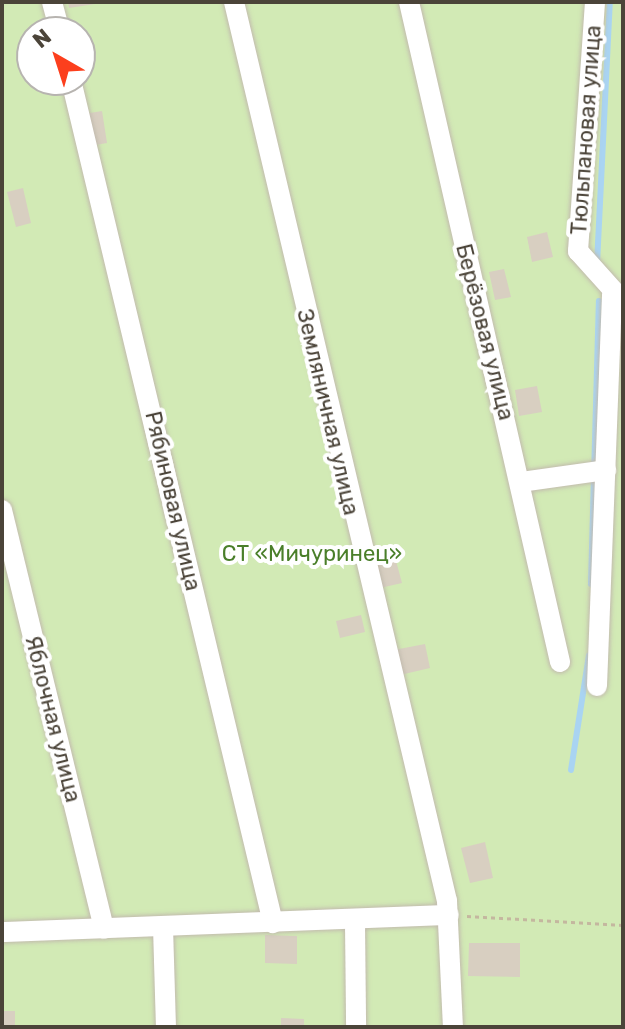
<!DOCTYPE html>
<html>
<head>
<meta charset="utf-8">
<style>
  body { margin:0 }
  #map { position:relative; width:625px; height:1029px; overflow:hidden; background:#f6f3ec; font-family:Rubik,sans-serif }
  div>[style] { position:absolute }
  .green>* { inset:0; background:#d2eab5 }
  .stream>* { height:6px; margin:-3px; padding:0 3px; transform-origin:3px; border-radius:3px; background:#a9d4f2 }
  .building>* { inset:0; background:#d8cfc1 }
  .path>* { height:3px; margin-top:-1.5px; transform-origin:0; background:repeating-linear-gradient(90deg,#c4b79f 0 4px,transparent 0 8px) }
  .roads { filter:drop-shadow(0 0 2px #c2bbae) drop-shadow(0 0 2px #c2bbae) }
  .minor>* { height:20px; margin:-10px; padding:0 10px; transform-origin:10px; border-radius:10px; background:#fff }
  span { translate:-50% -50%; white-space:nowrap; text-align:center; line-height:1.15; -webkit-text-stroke:8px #fff; paint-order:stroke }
  .street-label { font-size:22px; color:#4b4439 }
  .park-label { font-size:22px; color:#4a7f2a }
  .frame { position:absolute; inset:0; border:4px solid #4b4439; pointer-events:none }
  .north { position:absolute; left:16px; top:16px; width:80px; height:80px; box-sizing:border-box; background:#fff; border:2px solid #b7b4b0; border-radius:50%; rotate:321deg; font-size:22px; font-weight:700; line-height:32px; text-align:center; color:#4b4439 }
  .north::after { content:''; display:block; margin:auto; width:28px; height:36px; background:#fc3f1d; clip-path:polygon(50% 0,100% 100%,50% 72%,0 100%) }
</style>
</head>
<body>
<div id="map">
  <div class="green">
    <div style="clip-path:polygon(evenodd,2px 2px,623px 2px,623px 1027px,2px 1027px,2px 2px,32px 32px,80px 32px,80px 80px,32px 80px,32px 32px)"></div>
  </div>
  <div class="stream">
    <div style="left:597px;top:264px;width:262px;rotate:-87.2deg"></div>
    <div style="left:591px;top:584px;width:283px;rotate:-88.4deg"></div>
    <div style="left:571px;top:770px;width:116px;rotate:-81.1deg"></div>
  </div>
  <div class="building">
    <div style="clip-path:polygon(68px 2px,95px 2px,95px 4px,69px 8px)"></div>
    <div style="clip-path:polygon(102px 111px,107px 143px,90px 146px,84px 114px)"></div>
    <div style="clip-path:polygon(23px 188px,31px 223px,16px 227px,7px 192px)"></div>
    <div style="clip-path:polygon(547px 232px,553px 257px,532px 262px,527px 237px)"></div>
    <div style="clip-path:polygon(504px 269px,511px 297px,495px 300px,489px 272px)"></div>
    <div style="clip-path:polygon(537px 386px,542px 412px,519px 416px,515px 390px)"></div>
    <div style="clip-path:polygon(395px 557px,402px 583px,380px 588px,374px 562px)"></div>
    <div style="clip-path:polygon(361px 615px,365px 632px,340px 638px,336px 621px)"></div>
    <div style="clip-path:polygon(425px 644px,430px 668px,400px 675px,394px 650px)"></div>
    <div style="clip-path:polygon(485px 842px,493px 878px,470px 883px,461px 848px)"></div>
    <div style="clip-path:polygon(265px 935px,297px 936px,297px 964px,265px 963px)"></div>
    <div style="clip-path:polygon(469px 943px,520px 943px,520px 977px,468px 976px)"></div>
    <div style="clip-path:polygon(2px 1011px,15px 1011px,15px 1027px,2px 1027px)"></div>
    <div style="clip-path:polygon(281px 1018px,304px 1019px,304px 1027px,281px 1027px)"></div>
  </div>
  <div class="path">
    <div style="left:467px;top:916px;width:156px;rotate:3.3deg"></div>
  </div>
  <div class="roads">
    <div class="minor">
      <div style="left:52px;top:2px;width:31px;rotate:75deg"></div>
      <div style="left:234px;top:2px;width:924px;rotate:76.67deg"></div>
      <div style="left:447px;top:901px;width:126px;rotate:87.3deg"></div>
      <div style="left:409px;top:2px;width:677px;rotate:77.11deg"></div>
      <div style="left:595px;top:2px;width:250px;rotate:93.9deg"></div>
      <div style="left:578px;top:251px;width:64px;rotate:48.1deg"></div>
      <div style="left:71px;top:80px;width:867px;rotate:76.52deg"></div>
      <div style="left:521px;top:482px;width:86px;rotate:-8deg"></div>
      <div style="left:2px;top:510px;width:431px;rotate:76.3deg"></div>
      <div style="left:597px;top:686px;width:392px;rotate:-87.8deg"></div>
      <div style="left:355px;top:923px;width:104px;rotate:89.4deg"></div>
      <div style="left:163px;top:927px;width:100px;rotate:88.3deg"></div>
      <div style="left:2px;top:932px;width:447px;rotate:-2.2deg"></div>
    </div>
  </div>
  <div class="street-label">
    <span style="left:586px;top:130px;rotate:-86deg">Тюльпановая улица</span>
    <span style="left:485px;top:332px;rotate:76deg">Берёзовая улица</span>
    <span style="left:328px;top:412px;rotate:77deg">Земляничная улица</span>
    <span style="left:173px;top:501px;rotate:77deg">Рябиновая улица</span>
    <span style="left:53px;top:719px;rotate:76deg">Яблочная улица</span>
  </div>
  <div class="park-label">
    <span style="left:312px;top:554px">СТ «Мичуринец»</span>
  </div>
  <div class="frame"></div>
  <div class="north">N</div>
</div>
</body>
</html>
